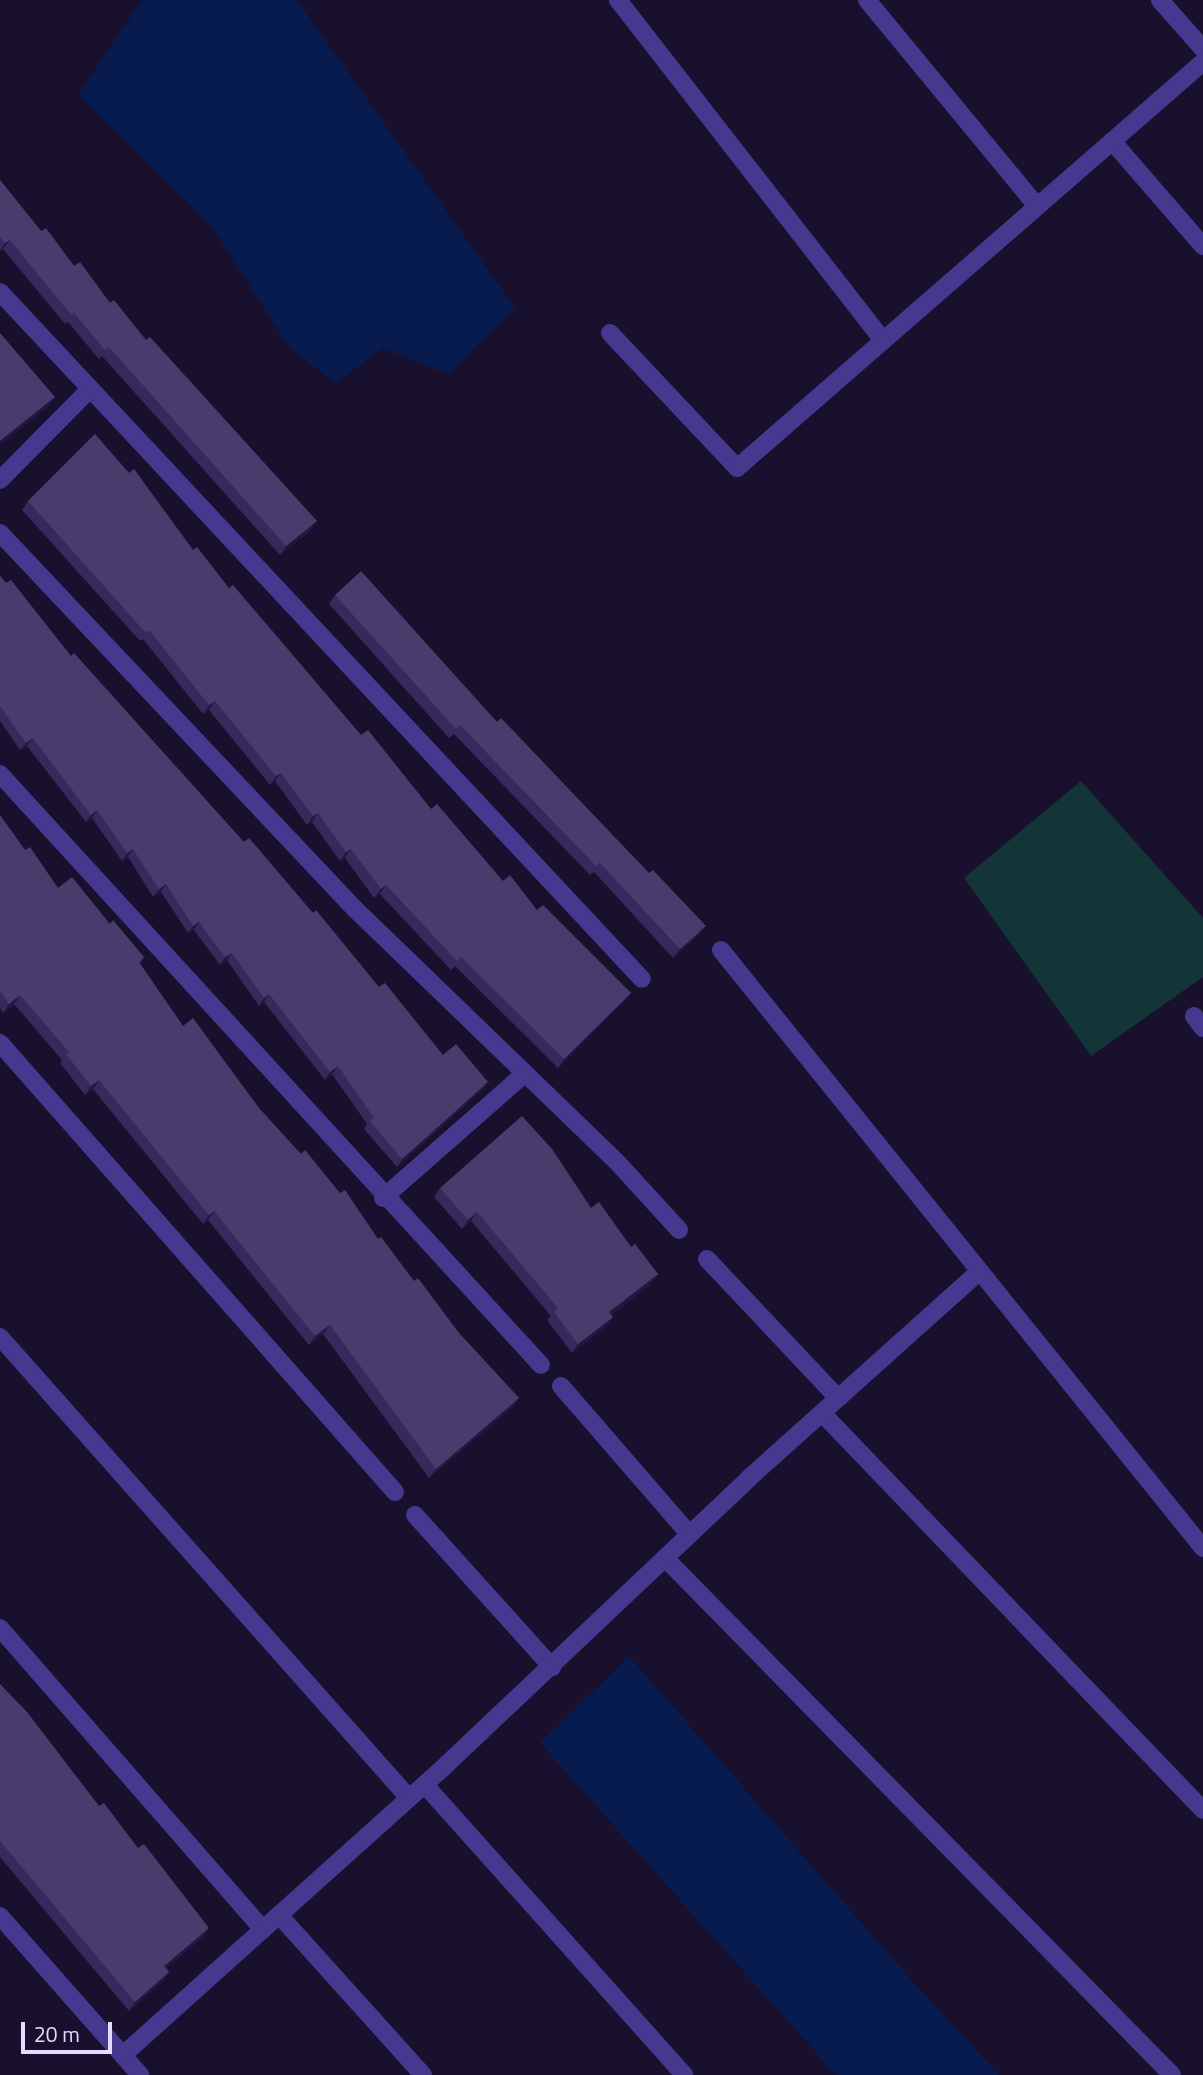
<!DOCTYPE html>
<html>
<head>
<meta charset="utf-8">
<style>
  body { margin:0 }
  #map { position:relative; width:1203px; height:2075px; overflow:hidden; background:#18102d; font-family:"Titillium Web",sans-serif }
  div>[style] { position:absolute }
  .green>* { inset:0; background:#133537 }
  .water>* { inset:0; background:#081b4e }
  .minor>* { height:18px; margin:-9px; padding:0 9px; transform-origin:9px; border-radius:9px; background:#44398e }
  .wall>* { inset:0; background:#37295b }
  .shaded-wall>* { inset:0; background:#231741 }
  .building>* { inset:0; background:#493c6d }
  span { translate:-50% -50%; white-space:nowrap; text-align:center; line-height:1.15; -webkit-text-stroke:5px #18102d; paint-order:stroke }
  .scale { position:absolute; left:21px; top:2022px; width:91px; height:32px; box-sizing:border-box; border:4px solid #e3dcff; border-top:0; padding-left:9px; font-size:21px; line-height:24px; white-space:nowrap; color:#e3dcff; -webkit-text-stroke:5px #18102d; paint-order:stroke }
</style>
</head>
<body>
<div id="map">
  <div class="green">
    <div style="clip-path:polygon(1081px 781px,1203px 918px,1203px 977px,1091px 1056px,964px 878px)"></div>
  </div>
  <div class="water">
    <div style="clip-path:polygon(142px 0,297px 0,515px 308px,448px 374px,382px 348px,336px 384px,289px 347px,210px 224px,78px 95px)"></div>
    <div style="clip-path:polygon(629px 1656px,906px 1974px,999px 2075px,836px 2075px,540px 1743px)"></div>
  </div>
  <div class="minor">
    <div style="left:618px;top:0;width:432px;rotate:52.1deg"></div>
    <div style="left:867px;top:0;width:267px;rotate:50.5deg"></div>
    <div style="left:1160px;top:0;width:65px;rotate:48.7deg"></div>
    <div style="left:1112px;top:141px;width:139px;rotate:49.1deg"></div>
    <div style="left:0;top:292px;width:940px;rotate:46.94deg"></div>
    <div style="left:610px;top:333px;width:185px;rotate:46.7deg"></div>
    <div style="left:737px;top:468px;width:618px;rotate:-41.06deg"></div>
    <div style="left:0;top:480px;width:127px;rotate:-45.3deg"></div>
    <div style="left:0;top:533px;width:517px;rotate:46.65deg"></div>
    <div style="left:355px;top:909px;width:364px;rotate:44deg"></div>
    <div style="left:617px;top:1162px;width:92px;rotate:47.6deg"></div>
    <div style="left:0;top:774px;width:801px;rotate:47.53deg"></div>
    <div style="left:721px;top:950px;width:768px;rotate:51.13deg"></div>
    <div style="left:1194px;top:1016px;width:15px;rotate:53deg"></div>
    <div style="left:0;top:1043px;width:598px;rotate:48.66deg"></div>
    <div style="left:383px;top:1198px;width:186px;rotate:-41.3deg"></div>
    <div style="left:707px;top:1259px;width:191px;rotate:46.7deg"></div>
    <div style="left:0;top:1337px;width:616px;rotate:48.42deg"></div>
    <div style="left:561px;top:1386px;width:196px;rotate:49.1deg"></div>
    <div style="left:822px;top:1413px;width:550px;rotate:46.18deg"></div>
    <div style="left:415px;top:1515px;width:205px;rotate:48deg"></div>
    <div style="left:665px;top:1558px;width:724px;rotate:45.56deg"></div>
    <div style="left:0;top:1628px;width:400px;rotate:48.9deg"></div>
    <div style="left:425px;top:1785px;width:389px;rotate:48.2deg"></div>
    <div style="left:279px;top:1915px;width:215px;rotate:48deg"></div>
    <div style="left:0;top:1916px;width:212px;rotate:48.6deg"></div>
    <div style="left:123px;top:2055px;width:435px;rotate:-41.9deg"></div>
    <div style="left:447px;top:1764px;width:415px;rotate:-43.4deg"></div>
    <div style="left:748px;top:1479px;width:310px;rotate:-41.9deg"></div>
  </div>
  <div class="wall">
    <div style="clip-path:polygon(0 180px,41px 231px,146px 340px,311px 530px,280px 555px,102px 356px,99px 359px,68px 322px,65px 324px,3px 249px,0 251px)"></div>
    <div style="clip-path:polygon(28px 501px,193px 550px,361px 735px,431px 809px,503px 881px,631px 993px,624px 1001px,558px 1068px,455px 966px,451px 970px,380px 894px,374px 898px,345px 858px,340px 861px,312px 822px,307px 825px,275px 781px,270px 785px,209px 710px,203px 714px,143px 639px,140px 641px,22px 510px)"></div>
    <div style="clip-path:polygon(0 576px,71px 656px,244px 842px,313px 913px,379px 987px,443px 1055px,483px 1089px,397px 1167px,364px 1129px,367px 1124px,332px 1074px,325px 1080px,264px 1002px,259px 1006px,227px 960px,220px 965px,194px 930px,188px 933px,161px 892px,153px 897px,128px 857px,122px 861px,92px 818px,86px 822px,27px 746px,20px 750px,0 721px)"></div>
    <div style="clip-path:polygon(335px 595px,497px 722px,700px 934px,673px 958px,594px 872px,590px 875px,454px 734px,449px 738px,329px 604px)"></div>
    <div style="clip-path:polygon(0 815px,25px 850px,58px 888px,110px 924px,144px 957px,140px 964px,183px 1026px,378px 1239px,459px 1333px,519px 1398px,513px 1407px,429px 1478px,323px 1334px,309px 1345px,208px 1220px,203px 1224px,93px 1089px,85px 1095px,60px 1063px,62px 1060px,14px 1004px,3px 1013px,0 1008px)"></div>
    <div style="clip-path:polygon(440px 1188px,591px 1208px,658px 1274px,652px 1283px,611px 1315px,613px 1317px,607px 1326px,572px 1353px,547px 1320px,551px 1316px,471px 1221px,462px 1229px,434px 1197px)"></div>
    <div style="clip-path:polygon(0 1684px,99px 1806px,203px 1937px,166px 1968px,169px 1972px,163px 1981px,129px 2011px,0 1857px)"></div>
  </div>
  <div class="shaded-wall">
    <div style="clip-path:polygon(10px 240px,3px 249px,0 251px,5px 243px)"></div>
    <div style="clip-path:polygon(55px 397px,49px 406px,0 445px,0 441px)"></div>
    <div style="clip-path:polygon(317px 521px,311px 530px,280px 555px,286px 546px)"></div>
    <div style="clip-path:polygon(215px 701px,209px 710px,203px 714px,209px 705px)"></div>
    <div style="clip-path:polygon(33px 738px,27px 746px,20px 750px,26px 743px)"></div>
    <div style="clip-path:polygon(281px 773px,275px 781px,270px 785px,276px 776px)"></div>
    <div style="clip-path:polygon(97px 810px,92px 818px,86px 822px,91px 815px)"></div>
    <div style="clip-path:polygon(318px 813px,312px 822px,307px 825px,313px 816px)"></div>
    <div style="clip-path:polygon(133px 849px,128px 857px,122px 861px,127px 853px)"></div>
    <div style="clip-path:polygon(351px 849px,345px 858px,340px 861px,346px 852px)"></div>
    <div style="clip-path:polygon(166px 884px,161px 892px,153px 897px,159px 889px)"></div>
    <div style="clip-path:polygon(386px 885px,380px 894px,374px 898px,381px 889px)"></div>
    <div style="clip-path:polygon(199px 922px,194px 930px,188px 933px,193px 926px)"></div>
    <div style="clip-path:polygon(706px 926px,700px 934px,673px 958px,680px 949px)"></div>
    <div style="clip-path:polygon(232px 953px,227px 960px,220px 965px,225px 957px)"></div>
    <div style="clip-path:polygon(631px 993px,624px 1001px,558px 1068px,564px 1059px)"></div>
    <div style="clip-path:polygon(269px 994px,264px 1002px,259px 1006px,264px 998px)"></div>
    <div style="clip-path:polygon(20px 995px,14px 1004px,3px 1013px,9px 1004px)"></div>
    <div style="clip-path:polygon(338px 1066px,332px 1074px,325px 1080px,330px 1072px)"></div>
    <div style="clip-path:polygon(99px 1080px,93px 1089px,85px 1095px,91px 1086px)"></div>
    <div style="clip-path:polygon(488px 1082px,483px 1089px,397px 1167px,402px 1159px)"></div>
    <div style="clip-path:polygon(214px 1211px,208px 1220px,203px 1224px,209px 1215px)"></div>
    <div style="clip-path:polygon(477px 1212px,471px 1221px,462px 1229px,468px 1220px)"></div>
    <div style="clip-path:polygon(658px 1274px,652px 1283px,603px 1321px,609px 1312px)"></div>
    <div style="clip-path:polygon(613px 1317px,607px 1326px,572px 1353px,578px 1344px)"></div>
    <div style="clip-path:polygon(330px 1325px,323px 1334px,309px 1345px,315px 1336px)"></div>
    <div style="clip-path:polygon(519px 1398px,513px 1407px,429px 1478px,436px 1469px)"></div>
    <div style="clip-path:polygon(209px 1928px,203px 1937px,157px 1975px,164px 1966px)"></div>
    <div style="clip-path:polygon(169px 1972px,163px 1981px,129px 2011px,135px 2002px)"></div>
  </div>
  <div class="building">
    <div style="clip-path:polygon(0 180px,41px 231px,46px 228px,74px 266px,80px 262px,110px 303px,114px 300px,146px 340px,150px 337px,317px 521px,286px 546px,109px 347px,105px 350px,74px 313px,72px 316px,10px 240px,5px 243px,0 237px)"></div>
    <div style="clip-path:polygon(0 333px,55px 397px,0 441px)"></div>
    <div style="clip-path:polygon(95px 434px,129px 473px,134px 469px,193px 550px,197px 547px,229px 588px,233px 585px,361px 735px,368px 730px,431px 809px,437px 804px,503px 881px,510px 875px,537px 910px,543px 905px,631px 993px,564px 1059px,461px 957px,457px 961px,386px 885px,381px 889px,351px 849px,346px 852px,318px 813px,313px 816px,281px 773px,276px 776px,215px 701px,209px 705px,149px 630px,146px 633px,28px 501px)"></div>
    <div style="clip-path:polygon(361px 571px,497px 722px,501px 718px,649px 873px,653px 870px,706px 926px,680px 949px,600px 863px,596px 866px,460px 725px,456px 729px,335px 595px)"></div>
    <div style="clip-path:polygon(0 576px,6px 583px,11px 580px,71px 656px,74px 653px,244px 842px,249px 838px,313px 913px,316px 910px,379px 987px,385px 983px,443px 1055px,456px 1044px,488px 1082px,402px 1159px,370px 1121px,374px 1118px,338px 1066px,330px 1072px,269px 994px,264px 998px,232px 953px,225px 957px,199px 922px,193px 926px,166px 884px,159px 889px,133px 849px,127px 853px,97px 810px,91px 815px,33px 738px,26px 743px,0 706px)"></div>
    <div style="clip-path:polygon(0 815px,25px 850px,30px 847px,58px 888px,72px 877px,110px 924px,113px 920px,144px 957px,139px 962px,183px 1026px,193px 1018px,259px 1108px,301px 1154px,305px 1150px,340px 1193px,345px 1190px,378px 1239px,381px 1237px,414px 1281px,418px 1278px,459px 1333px,519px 1398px,436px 1469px,330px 1325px,315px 1336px,214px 1211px,209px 1215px,99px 1080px,91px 1086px,66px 1054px,69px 1052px,20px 995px,9px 1004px,0 991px)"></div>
    <div style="clip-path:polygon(522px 1116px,552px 1149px,591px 1208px,599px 1202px,631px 1247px,635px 1244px,658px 1274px,609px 1312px,613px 1317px,578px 1344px,554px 1312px,558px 1308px,477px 1212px,468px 1220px,440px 1188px)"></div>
    <div style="clip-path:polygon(0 1684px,27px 1712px,99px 1806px,104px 1803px,138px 1848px,144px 1844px,209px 1928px,164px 1966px,169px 1972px,135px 2002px,0 1841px)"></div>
  </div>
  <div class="scale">20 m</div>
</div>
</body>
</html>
